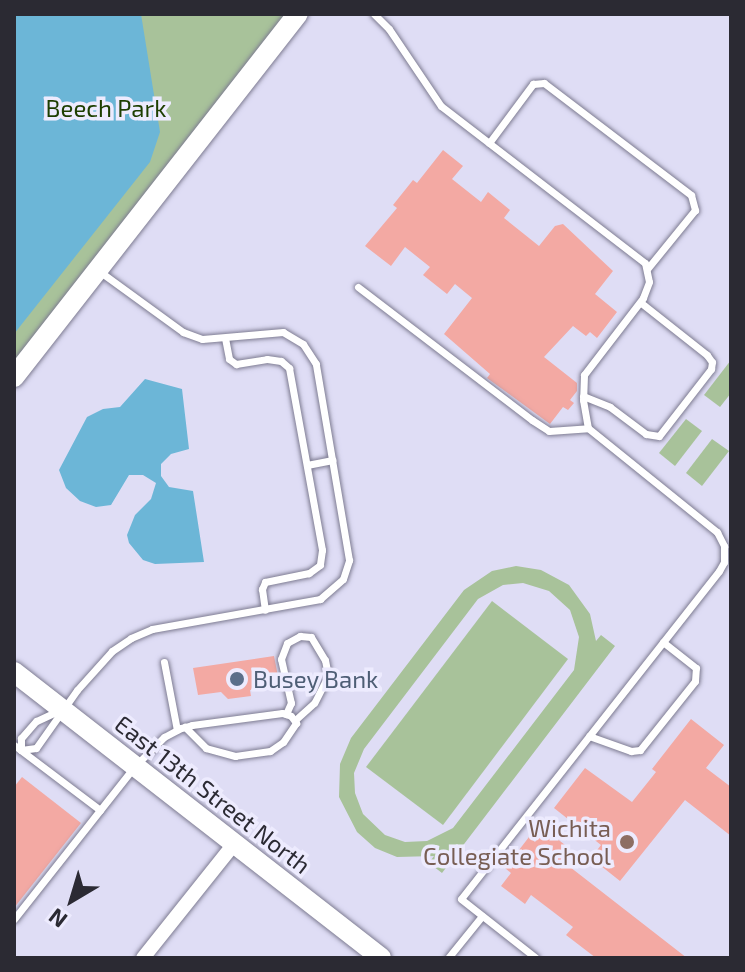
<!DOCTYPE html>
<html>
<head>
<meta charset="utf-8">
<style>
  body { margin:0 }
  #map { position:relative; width:745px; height:972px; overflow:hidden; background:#dfddf5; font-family:"Exo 2",sans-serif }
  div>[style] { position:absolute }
  .green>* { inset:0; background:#a8c29a }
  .water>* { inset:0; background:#6cb6d7 }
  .building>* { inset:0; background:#f3a9a3 }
  .roads { filter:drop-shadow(0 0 2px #7e7c92) drop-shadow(0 0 2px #7e7c92) }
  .lane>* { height:7px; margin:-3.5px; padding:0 3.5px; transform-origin:3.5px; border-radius:3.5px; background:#fff }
  .street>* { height:14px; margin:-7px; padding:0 7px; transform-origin:7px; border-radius:7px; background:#fff }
  .secondary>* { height:20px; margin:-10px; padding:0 10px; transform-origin:10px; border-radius:10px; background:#fff }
  .dots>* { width:22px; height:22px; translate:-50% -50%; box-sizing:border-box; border:4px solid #edebfe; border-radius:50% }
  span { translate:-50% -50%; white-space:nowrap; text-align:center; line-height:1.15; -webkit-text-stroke:7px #edebfe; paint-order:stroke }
  .park-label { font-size:24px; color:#1d3e00 }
  .service-label { font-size:24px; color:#4e5e75 }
  .left { translate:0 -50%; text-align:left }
  .street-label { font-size:24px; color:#2b2a33 }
  .education-label { font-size:24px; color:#785e54 }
  .right { translate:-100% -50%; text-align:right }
  .frame { position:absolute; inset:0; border:16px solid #2b2a33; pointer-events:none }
  .north { position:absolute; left:32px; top:860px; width:80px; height:80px; -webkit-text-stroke:6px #edebfe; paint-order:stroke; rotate:218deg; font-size:22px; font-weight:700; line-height:32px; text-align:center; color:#2b2a33 }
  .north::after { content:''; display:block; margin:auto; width:28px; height:36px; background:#2b2a33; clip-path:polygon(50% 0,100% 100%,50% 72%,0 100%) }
</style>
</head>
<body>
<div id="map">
  <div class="green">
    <div style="clip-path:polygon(14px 14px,296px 14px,14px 375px)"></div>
    <div style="clip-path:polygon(731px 360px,731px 393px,720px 407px,704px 395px)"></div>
    <div style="clip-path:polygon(686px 419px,702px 431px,675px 466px,659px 453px)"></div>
    <div style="clip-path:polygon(712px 439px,729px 451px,702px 486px,686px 473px)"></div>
    <div style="clip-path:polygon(evenodd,516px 566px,541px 570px,569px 585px,590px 614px,596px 641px,601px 635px,615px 646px,442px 873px,429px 863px,434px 856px,397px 857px,375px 848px,357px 832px,339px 797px,340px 764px,351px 738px,464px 590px,492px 571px,516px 566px,523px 583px,549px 591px,570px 610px,579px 637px,574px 670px,453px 828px,427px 841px,405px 842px,385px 835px,363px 814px,355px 793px,354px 773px,364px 749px,478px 599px,503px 585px,523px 583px)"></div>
    <div style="clip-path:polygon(492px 601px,568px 659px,443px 825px,366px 767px)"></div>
  </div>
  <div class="water">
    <div style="clip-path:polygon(14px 14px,141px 14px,160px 132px,150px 162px,14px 334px)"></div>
    <div style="clip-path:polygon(145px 379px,182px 389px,189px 449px,171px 454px,161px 464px,161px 476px,169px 487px,193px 491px,204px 562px,155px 564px,143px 560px,129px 543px,127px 535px,135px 515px,151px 499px,156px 483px,143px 475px,129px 475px,111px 505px,96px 507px,80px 501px,66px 488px,59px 470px,87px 417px,103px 409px,120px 407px)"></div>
  </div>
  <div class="building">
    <div style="clip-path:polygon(443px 150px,463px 166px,452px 179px,481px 202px,488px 192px,510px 210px,504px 218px,539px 246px,555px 226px,563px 224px,613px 271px,595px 294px,617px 312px,597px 338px,590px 332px,586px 336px,573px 326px,544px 357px,577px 383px,577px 391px,570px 400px,574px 403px,568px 410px,563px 407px,550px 424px,487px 378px,490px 374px,444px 334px,472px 298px,455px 284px,447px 294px,423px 275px,430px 267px,405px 247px,391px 266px,365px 246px,397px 208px,393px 205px,413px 180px,417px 183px)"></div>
    <div style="clip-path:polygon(274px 656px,279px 681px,256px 685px,257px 689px,250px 690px,251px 696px,228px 699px,221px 692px,198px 695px,193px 668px)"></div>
    <div style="clip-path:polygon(691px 719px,724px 745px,706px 768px,731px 787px,731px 836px,685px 800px,620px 881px,591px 858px,601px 845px,554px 808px,585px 768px,632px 802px,656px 772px,652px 769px)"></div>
    <div style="clip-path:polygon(22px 777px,81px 823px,14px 908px,14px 787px)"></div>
    <div style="clip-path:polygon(545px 829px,570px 849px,561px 860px,687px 958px,596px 958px,566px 935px,573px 927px,531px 895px,525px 904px,501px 886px,511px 873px,505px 868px,529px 837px,535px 842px)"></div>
  </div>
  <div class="roads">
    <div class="lane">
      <div style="left:374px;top:14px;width:21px;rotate:45deg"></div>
      <div style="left:389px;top:29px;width:93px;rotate:56deg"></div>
      <div style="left:441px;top:106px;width:257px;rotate:37.6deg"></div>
      <div style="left:645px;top:263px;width:19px;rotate:78deg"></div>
      <div style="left:649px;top:282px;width:17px;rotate:111deg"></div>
      <div style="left:643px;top:298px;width:97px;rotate:127.5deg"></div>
      <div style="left:584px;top:375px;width:25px;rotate:92deg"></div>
      <div style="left:583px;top:400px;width:28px;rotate:80deg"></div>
      <div style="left:588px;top:428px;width:166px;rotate:38.9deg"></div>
      <div style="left:717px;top:532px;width:16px;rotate:63deg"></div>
      <div style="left:724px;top:546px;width:16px;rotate:90deg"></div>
      <div style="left:724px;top:562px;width:10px;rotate:119deg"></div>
      <div style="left:719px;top:571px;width:417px;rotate:128.2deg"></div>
      <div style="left:461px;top:899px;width:95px;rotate:38.2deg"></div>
      <div style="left:489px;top:143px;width:74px;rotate:-53.3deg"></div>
      <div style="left:533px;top:84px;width:11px;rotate:-5deg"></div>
      <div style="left:544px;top:83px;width:185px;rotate:37.3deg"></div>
      <div style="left:691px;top:195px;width:16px;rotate:75deg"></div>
      <div style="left:695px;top:210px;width:76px;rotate:129.1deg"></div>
      <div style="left:358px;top:287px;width:219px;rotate:37.4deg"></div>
      <div style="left:532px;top:420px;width:20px;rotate:33deg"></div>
      <div style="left:549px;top:431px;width:39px;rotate:-4deg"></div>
      <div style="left:225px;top:338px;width:21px;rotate:79deg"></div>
      <div style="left:229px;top:359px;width:9px;rotate:36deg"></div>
      <div style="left:236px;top:364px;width:31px;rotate:-9deg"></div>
      <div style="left:267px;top:359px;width:14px;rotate:8deg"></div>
      <div style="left:281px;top:361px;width:11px;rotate:41deg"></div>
      <div style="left:289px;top:368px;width:185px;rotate:79.7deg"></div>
      <div style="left:322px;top:550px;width:15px;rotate:98deg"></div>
      <div style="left:320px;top:565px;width:14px;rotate:144deg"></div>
      <div style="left:309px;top:573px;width:45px;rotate:168.4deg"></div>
      <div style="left:265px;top:582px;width:8px;rotate:113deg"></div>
      <div style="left:262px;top:589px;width:21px;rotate:82deg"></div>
      <div style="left:583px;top:396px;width:29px;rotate:22deg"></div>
      <div style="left:610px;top:407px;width:45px;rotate:36.9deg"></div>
      <div style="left:646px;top:434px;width:13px;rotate:9deg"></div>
      <div style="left:659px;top:436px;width:85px;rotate:-52.2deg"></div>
      <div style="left:711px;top:369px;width:7px;rotate:-82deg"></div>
      <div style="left:712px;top:362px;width:9px;rotate:-126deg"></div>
      <div style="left:707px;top:355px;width:85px;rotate:-141.7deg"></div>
      <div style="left:307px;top:465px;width:26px;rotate:-11deg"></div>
      <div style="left:164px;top:662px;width:69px;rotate:79.2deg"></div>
      <div style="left:60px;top:710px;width:26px;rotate:155deg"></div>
      <div style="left:36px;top:721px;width:23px;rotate:131deg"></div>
      <div style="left:21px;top:738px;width:12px;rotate:90deg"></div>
      <div style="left:21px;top:750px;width:15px;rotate:-8deg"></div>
      <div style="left:36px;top:748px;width:71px;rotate:-54.7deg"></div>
      <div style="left:77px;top:690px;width:52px;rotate:-48.1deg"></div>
      <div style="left:112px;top:651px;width:23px;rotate:-34deg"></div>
      <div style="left:131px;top:638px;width:23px;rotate:-23deg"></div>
      <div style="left:152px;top:629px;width:171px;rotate:-10.1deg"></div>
      <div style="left:320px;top:599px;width:30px;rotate:-41deg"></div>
      <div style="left:343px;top:579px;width:20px;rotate:-72deg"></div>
      <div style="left:349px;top:560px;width:199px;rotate:-99.6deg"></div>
      <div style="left:316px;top:364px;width:24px;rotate:-123deg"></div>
      <div style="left:303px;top:344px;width:23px;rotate:-149deg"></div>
      <div style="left:283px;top:332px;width:81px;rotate:175.1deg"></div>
      <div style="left:202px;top:339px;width:20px;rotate:-160deg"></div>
      <div style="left:183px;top:332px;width:104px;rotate:-144deg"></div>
      <div style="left:286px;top:714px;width:12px;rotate:-66deg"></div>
      <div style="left:291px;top:703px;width:45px;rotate:-102.8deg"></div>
      <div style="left:281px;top:659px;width:17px;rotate:-69deg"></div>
      <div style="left:287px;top:643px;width:15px;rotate:-28deg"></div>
      <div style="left:300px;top:636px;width:11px;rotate:5deg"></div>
      <div style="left:311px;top:637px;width:27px;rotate:59deg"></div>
      <div style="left:325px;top:660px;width:16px;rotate:79deg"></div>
      <div style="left:328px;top:676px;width:30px;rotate:117deg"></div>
      <div style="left:314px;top:703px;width:25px;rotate:138deg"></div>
      <div style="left:589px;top:736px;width:45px;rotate:19.7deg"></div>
      <div style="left:631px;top:751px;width:9px;rotate:-6deg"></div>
      <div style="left:640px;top:750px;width:88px;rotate:-51.4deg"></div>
      <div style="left:695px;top:681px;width:13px;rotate:-86deg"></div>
      <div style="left:696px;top:668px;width:42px;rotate:-141.8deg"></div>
      <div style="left:14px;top:745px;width:108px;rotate:37.1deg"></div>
      <div style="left:14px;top:919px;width:195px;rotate:-51.7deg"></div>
      <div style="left:135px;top:766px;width:41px;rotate:-45deg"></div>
      <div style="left:164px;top:737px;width:19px;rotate:-28deg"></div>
      <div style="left:181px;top:728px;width:4px;rotate:-14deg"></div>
      <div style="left:185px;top:727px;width:7px;rotate:-16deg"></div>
      <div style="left:192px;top:725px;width:91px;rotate:-7.6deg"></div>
      <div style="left:282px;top:713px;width:9px;rotate:18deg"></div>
      <div style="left:291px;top:716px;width:9px;rotate:54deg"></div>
      <div style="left:296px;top:723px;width:23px;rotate:124deg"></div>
      <div style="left:283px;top:742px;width:16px;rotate:145deg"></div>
      <div style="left:270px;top:751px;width:35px;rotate:172deg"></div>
      <div style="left:235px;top:756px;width:30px;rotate:-165deg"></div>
      <div style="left:206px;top:748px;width:30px;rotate:-135deg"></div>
      <div style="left:448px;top:958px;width:54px;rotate:-51deg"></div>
    </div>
    <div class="street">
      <div style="left:143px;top:958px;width:146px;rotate:-51.4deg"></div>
    </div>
    <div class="secondary">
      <div style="left:14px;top:377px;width:461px;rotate:-52deg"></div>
      <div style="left:14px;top:672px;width:465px;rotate:37.9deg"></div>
    </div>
  </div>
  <div class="dots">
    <div style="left:237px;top:679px;background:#5c6f8a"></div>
    <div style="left:627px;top:842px;background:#8d6e63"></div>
  </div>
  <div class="park-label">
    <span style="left:106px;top:108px">Beech Park</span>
  </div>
  <div class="service-label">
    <span class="left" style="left:253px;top:679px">Busey Bank</span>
  </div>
  <div class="street-label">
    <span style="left:213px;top:794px;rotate:38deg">East 13th Street North</span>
  </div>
  <div class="education-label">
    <span class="right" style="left:611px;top:842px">Wichita<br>Collegiate School</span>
  </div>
  <div class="frame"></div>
  <div class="north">N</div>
</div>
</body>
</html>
